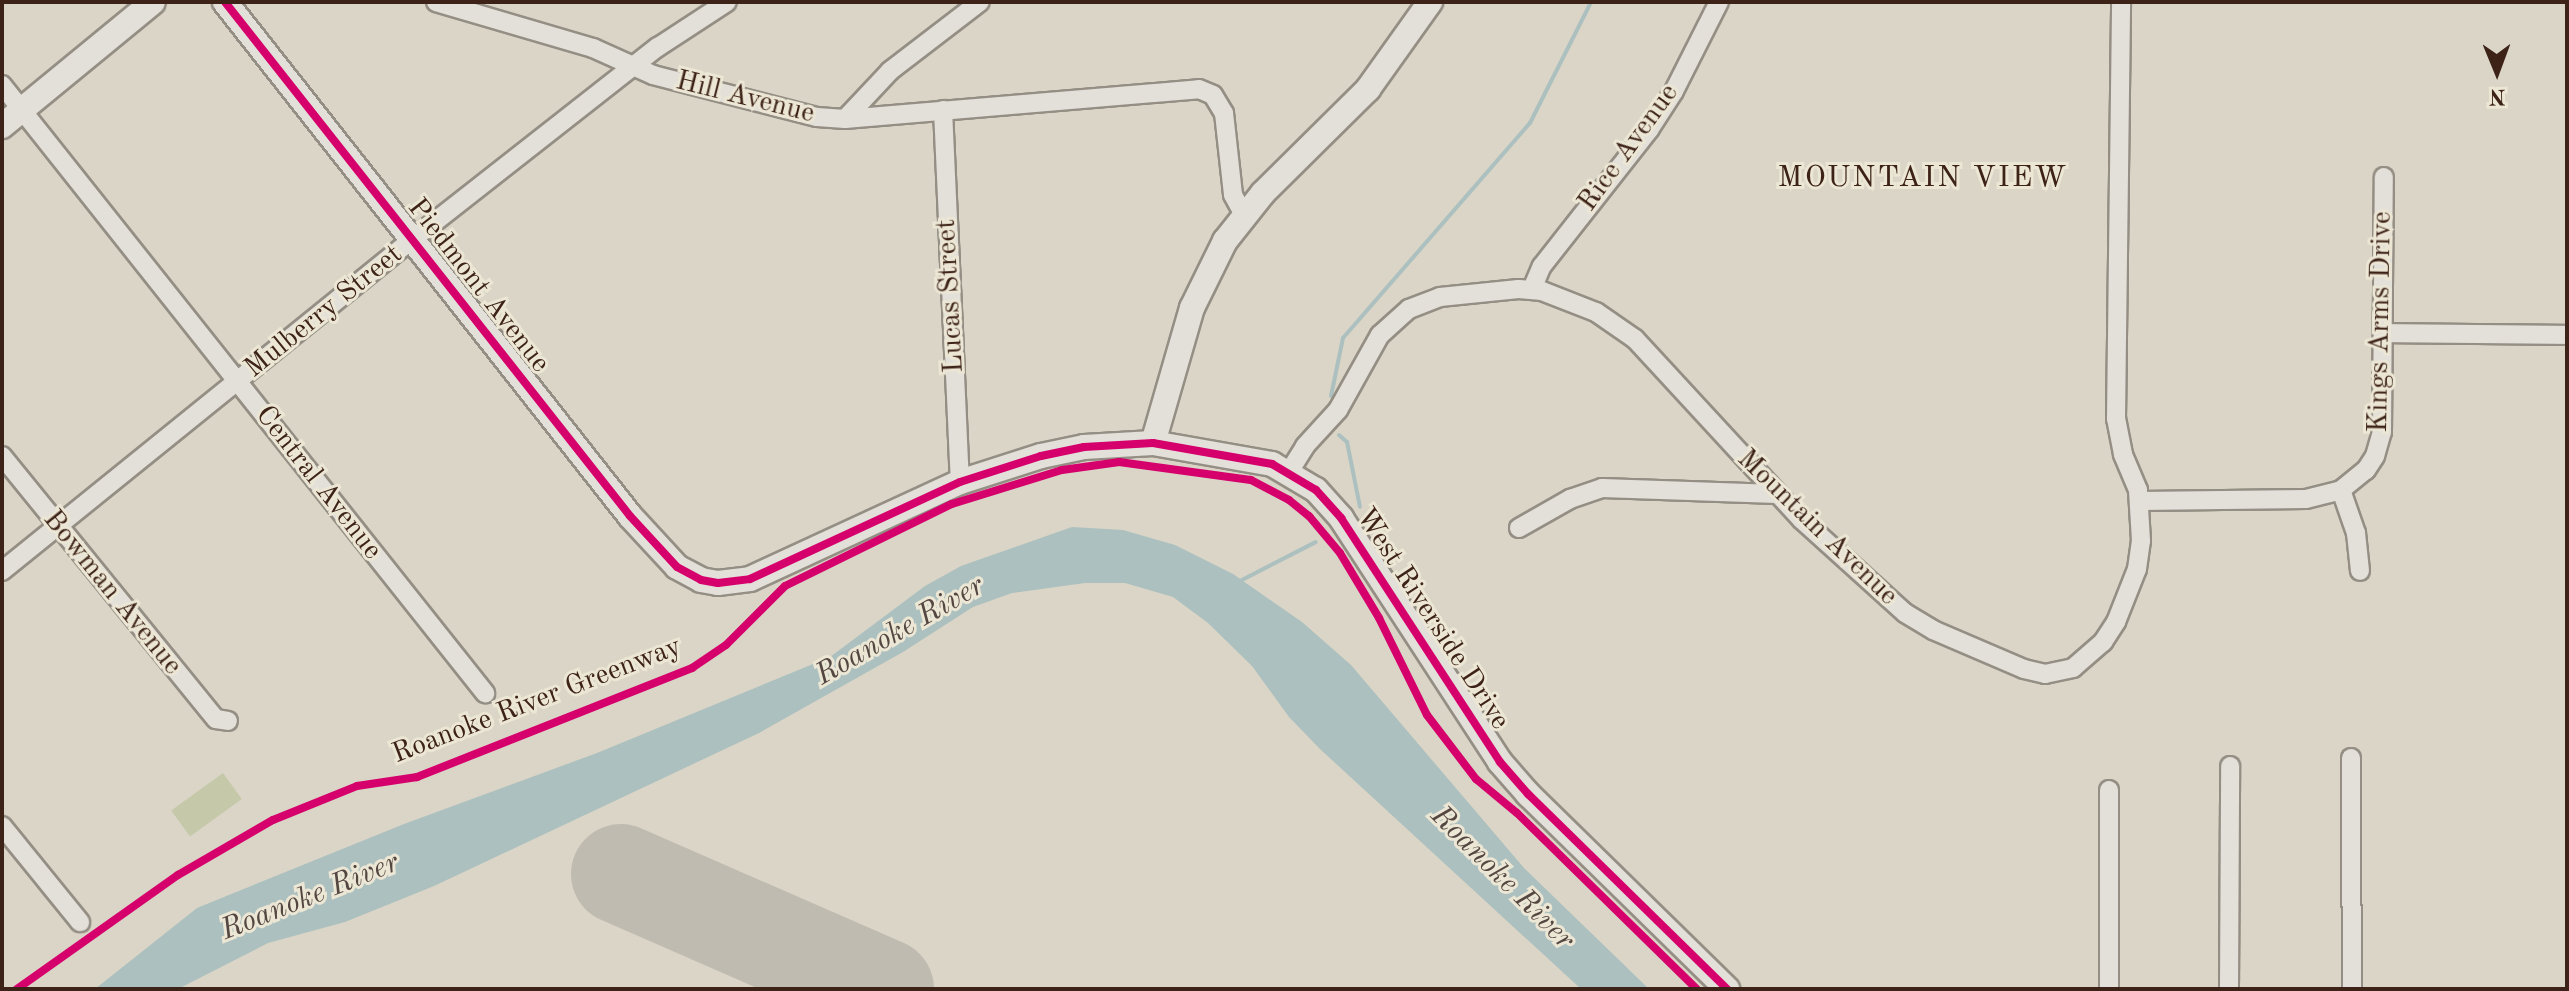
<!DOCTYPE html>
<style>
body{margin:0}
#map{position:relative;width:2569px;height:991px;overflow:hidden;background:#dad5c6;font-family:"Old Standard TT",serif}
div>[style]{position:absolute}
.green>*{inset:0;background:#c5c9a9;transform-origin:0 0}
.water>*{inset:0;background:#acc0bf}
.stream>*{height:4px;margin:-2px;padding:0 2px;transform-origin:2px;border-radius:2px;background:#acc0bf}
.runway>*{height:100px;margin:-50px;padding:0 50px;transform-origin:50px;border-radius:50px;background:#c0bbb0}
.roads{filter:drop-shadow(2px 0 #948e84) drop-shadow(-2px 0 #948e84) drop-shadow(0 2px #948e84) drop-shadow(0 -2px #948e84)}
.street>*{height:18px;margin:-9px;padding:0 9px;transform-origin:9px;border-radius:9px;background:#e3e0d9}
.secondary>*{height:24px;margin:-12px;padding:0 12px;transform-origin:12px;border-radius:12px;background:#e3e0d9}
.cycleway>*{height:8px;margin:-4px;padding:0 4px;transform-origin:4px;border-radius:4px;background:#d6006c}
span{translate:-50% -50%;white-space:nowrap;text-align:center;line-height:1.15;-webkit-text-stroke:6px #ece6d5;paint-order:stroke}
.street-label{font-size:28px;color:#3d2218}
.neighbourhood-label{font-size:30px;color:#3d2218;letter-spacing:2px}
.water-label{font-size:30px;color:#544741;font-style:italic}
.frame{position:absolute;inset:0;border:4px solid #3d2218;pointer-events:none}
.north{position:absolute;left:2457px;top:32px;width:80px;height:80px;-webkit-text-stroke:6px #ece6d5;paint-order:stroke;rotate:179deg;font-size:22px;font-weight:700;line-height:32px;text-align:center;color:#3d2218}
.north::after{content:'';display:block;margin:auto;width:28px;height:36px;background:#3d2218;clip-path:polygon(50% 0,100% 100%,50% 72%,0 100%)}
</style>
<div id="map">
<div class="green">
<i style="left:223px;top:773px;width:32px;height:64px;rotate:54deg"></i>
</div>
<div class="water">
<i style="clip-path:polygon(1072px 527px,1123px 530px,1175px 545px,1233px 574px,1302px 622px,1351px 665px,1524px 868px,1649px 989px,1581px 989px,1320px 749px,1289px 717px,1252px 666px,1208px 623px,1173px 597px,1125px 583px,1085px 583px,1012px 593px,973px 607px,903px 652px,759px 733px,434px 886px,345px 922px,268px 943px,178px 989px,95px 989px,197px 908px,404px 824px,597px 753px,830px 657px,925px 586px,961px 566px)"></i>
</div>
<div class="stream">
<i style="left:1331px;top:396px;width:59px;rotate:-78.3deg"></i>
<i style="left:1343px;top:338px;width:285px;rotate:-49deg"></i>
<i style="left:1530px;top:123px;width:136px;rotate:-63.2deg"></i>
<i style="left:1339px;top:435px;width:11px;rotate:41deg"></i>
<i style="left:1347px;top:442px;width:66px;rotate:78.7deg"></i>
<i style="left:1240px;top:581px;width:85px;rotate:-27.2deg"></i>
</div>
<div class="runway">
<i style="left:621px;top:874px;width:287px;rotate:23.6deg"></i>
</div>
<div class="roads">
<div class="street">
<i style="left:436px;top:2px;width:164px;rotate:16.3deg"></i>
<i style="left:593px;top:48px;width:66px;rotate:24.2deg"></i>
<i style="left:653px;top:75px;width:169px;rotate:14.4deg"></i>
<i style="left:817px;top:117px;width:28px;rotate:4deg"></i>
<i style="left:845px;top:119px;width:355px;rotate:-4.8deg"></i>
<i style="left:1199px;top:89px;width:15px;rotate:23deg"></i>
<i style="left:1213px;top:95px;width:21px;rotate:59deg"></i>
<i style="left:1224px;top:113px;width:82px;rotate:83.7deg"></i>
<i style="left:1233px;top:195px;width:23px;rotate:61deg"></i>
<i style="left:2px;top:85px;width:777px;rotate:51.54deg"></i>
<i style="left:943px;top:110px;width:372px;rotate:87.4deg"></i>
<i style="left:845px;top:119px;width:66px;rotate:-46.8deg"></i>
<i style="left:890px;top:71px;width:113px;rotate:-37.5deg"></i>
<i style="left:1532px;top:289px;width:25px;rotate:-67deg"></i>
<i style="left:1542px;top:266px;width:173px;rotate:-51.8deg"></i>
<i style="left:1649px;top:130px;width:46px;rotate:-57.3deg"></i>
<i style="left:1674px;top:91px;width:100px;rotate:-63.2deg"></i>
<i style="left:2385px;top:333px;width:182px;rotate:0.6deg"></i>
<i style="left:2px;top:456px;width:339px;rotate:50.9deg"></i>
<i style="left:216px;top:719px;width:12px;rotate:9deg"></i>
<i style="left:1289px;top:472px;width:31px;rotate:-58deg"></i>
<i style="left:1305px;top:446px;width:49px;rotate:-47.5deg"></i>
<i style="left:1338px;top:410px;width:86px;rotate:-60.8deg"></i>
<i style="left:1380px;top:335px;width:39px;rotate:-42deg"></i>
<i style="left:1409px;top:309px;width:33px;rotate:-21deg"></i>
<i style="left:1440px;top:297px;width:79px;rotate:-5.8deg"></i>
<i style="left:1519px;top:289px;width:23px;rotate:5deg"></i>
<i style="left:1542px;top:291px;width:58px;rotate:21.3deg"></i>
<i style="left:1596px;top:312px;width:47px;rotate:34.7deg"></i>
<i style="left:1635px;top:339px;width:245px;rotate:47.3deg"></i>
<i style="left:1801px;top:519px;width:140px;rotate:42.1deg"></i>
<i style="left:1905px;top:613px;width:33px;rotate:31deg"></i>
<i style="left:1933px;top:630px;width:99px;rotate:23.2deg"></i>
<i style="left:2024px;top:669px;width:22px;rotate:13deg"></i>
<i style="left:2045px;top:674px;width:29px;rotate:-12deg"></i>
<i style="left:2073px;top:668px;width:40px;rotate:-41deg"></i>
<i style="left:2103px;top:642px;width:24px;rotate:-57deg"></i>
<i style="left:2116px;top:622px;width:57px;rotate:-68.4deg"></i>
<i style="left:2137px;top:569px;width:28px;rotate:-82deg"></i>
<i style="left:2141px;top:541px;width:51px;rotate:-93.4deg"></i>
<i style="left:2138px;top:490px;width:39px;rotate:-113deg"></i>
<i style="left:2123px;top:454px;width:36px;rotate:-101deg"></i>
<i style="left:2116px;top:419px;width:417px;rotate:-89.3deg"></i>
<i style="left:2341px;top:490px;width:46px;rotate:70.8deg"></i>
<i style="left:2356px;top:533px;width:38px;rotate:84deg"></i>
<i style="left:2140px;top:501px;width:166px;rotate:-0.7deg"></i>
<i style="left:2306px;top:499px;width:36px;rotate:-14deg"></i>
<i style="left:2341px;top:490px;width:32px;rotate:-39deg"></i>
<i style="left:2366px;top:470px;width:17px;rotate:-57deg"></i>
<i style="left:2375px;top:456px;width:25px;rotate:-74deg"></i>
<i style="left:2382px;top:432px;width:255px;rotate:-89.6deg"></i>
<i style="left:1519px;top:528px;width:59px;rotate:-29.6deg"></i>
<i style="left:1570px;top:499px;width:34px;rotate:-19deg"></i>
<i style="left:1602px;top:488px;width:175px;rotate:2deg"></i>
<i style="left:2px;top:571px;width:530px;rotate:-38.95deg"></i>
<i style="left:414px;top:238px;width:310px;rotate:-38.1deg"></i>
<i style="left:658px;top:47px;width:82px;rotate:-33.1deg"></i>
<i style="left:2351px;top:758px;width:231px;rotate:89.8deg"></i>
<i style="left:2px;top:826px;width:124px;rotate:50.9deg"></i>
<i style="left:2109px;top:989px;width:199px;rotate:-90deg"></i>
<i style="left:2229px;top:989px;width:223px;rotate:-89.7deg"></i>
</div>
<div class="secondary">
<i style="left:225px;top:2px;width:654px;rotate:51.76deg"></i>
<i style="left:630px;top:516px;width:69px;rotate:47.3deg"></i>
<i style="left:677px;top:567px;width:27px;rotate:28deg"></i>
<i style="left:701px;top:580px;width:17px;rotate:10deg"></i>
<i style="left:718px;top:583px;width:32px;rotate:-7deg"></i>
<i style="left:750px;top:579px;width:231px;rotate:-24.8deg"></i>
<i style="left:960px;top:482px;width:85px;rotate:-17.8deg"></i>
<i style="left:1041px;top:456px;width:44px;rotate:-11.8deg"></i>
<i style="left:1084px;top:447px;width:69px;rotate:-3.3deg"></i>
<i style="left:1153px;top:443px;width:121px;rotate:10deg"></i>
<i style="left:1272px;top:464px;width:51px;rotate:30.6deg"></i>
<i style="left:1316px;top:490px;width:38px;rotate:48deg"></i>
<i style="left:1341px;top:518px;width:291px;rotate:56.9deg"></i>
<i style="left:1500px;top:762px;width:43px;rotate:48.8deg"></i>
<i style="left:1528px;top:794px;width:279px;rotate:44.4deg"></i>
<i style="left:2px;top:126px;width:195px;rotate:-39.4deg"></i>
<i style="left:1153px;top:443px;width:141px;rotate:-73.9deg"></i>
<i style="left:1192px;top:308px;width:75px;rotate:-63.8deg"></i>
<i style="left:1225px;top:241px;width:61px;rotate:-51.6deg"></i>
<i style="left:1263px;top:193px;width:148px;rotate:-44.7deg"></i>
<i style="left:1368px;top:89px;width:107px;rotate:-54.5deg"></i>
</div>
</div>
<div class="cycleway">
<i style="left:225px;top:2px;width:654px;rotate:51.76deg"></i>
<i style="left:630px;top:516px;width:69px;rotate:47.3deg"></i>
<i style="left:677px;top:567px;width:27px;rotate:28deg"></i>
<i style="left:701px;top:580px;width:17px;rotate:10deg"></i>
<i style="left:718px;top:583px;width:32px;rotate:-7deg"></i>
<i style="left:750px;top:579px;width:231px;rotate:-24.8deg"></i>
<i style="left:960px;top:482px;width:85px;rotate:-17.8deg"></i>
<i style="left:1041px;top:456px;width:44px;rotate:-11.8deg"></i>
<i style="left:1084px;top:447px;width:69px;rotate:-3.3deg"></i>
<i style="left:1153px;top:443px;width:121px;rotate:10deg"></i>
<i style="left:1272px;top:464px;width:51px;rotate:30.6deg"></i>
<i style="left:1316px;top:490px;width:38px;rotate:48deg"></i>
<i style="left:1341px;top:518px;width:291px;rotate:56.9deg"></i>
<i style="left:1500px;top:762px;width:43px;rotate:48.8deg"></i>
<i style="left:1528px;top:794px;width:279px;rotate:44.4deg"></i>
<i style="left:17px;top:989px;width:197px;rotate:-35.3deg"></i>
<i style="left:178px;top:875px;width:110px;rotate:-30.1deg"></i>
<i style="left:273px;top:820px;width:91px;rotate:-22deg"></i>
<i style="left:357px;top:786px;width:61px;rotate:-8.5deg"></i>
<i style="left:417px;top:777px;width:296px;rotate:-21.6deg"></i>
<i style="left:692px;top:668px;width:41px;rotate:-34.1deg"></i>
<i style="left:726px;top:645px;width:83px;rotate:-45deg"></i>
<i style="left:785px;top:586px;width:186px;rotate:-26.2deg"></i>
<i style="left:952px;top:504px;width:115px;rotate:-17.2deg"></i>
<i style="left:1062px;top:470px;width:58px;rotate:-8deg"></i>
<i style="left:1119px;top:462px;width:133px;rotate:7.8deg"></i>
<i style="left:1251px;top:480px;width:43px;rotate:27.8deg"></i>
<i style="left:1289px;top:500px;width:26px;rotate:39deg"></i>
<i style="left:1309px;top:516px;width:48px;rotate:50deg"></i>
<i style="left:1340px;top:553px;width:76px;rotate:59deg"></i>
<i style="left:1379px;top:618px;width:108px;rotate:63.7deg"></i>
<i style="left:1427px;top:715px;width:81px;rotate:52.6deg"></i>
<i style="left:1476px;top:779px;width:53px;rotate:39.7deg"></i>
<i style="left:1517px;top:813px;width:252px;rotate:44.4deg"></i>
</div>
<div class="street-label">
<span style="left:745px;top:98px;rotate:14deg">Hill Avenue</span>
<span style="left:1629px;top:148px;rotate:-54deg">Rice Avenue</span>
<span style="left:478px;top:286px;rotate:52deg">Piedmont Avenue</span>
<span style="left:951px;top:296px;rotate:-93deg">Lucas Street</span>
<span style="left:324px;top:312px;rotate:-39deg">Mulberry Street</span>
<span style="left:2381px;top:322px;rotate:-89deg">Kings Arms Drive</span>
<span style="left:318px;top:483px;rotate:52deg">Central Avenue</span>
<span style="left:1817px;top:528px;rotate:44deg">Mountain Avenue</span>
<span style="left:112px;top:593px;rotate:51deg">Bowman Avenue</span>
<span style="left:1432px;top:619px;rotate:57deg">West Riverside Drive</span>
<span style="left:537px;top:701px;rotate:-21deg">Roanoke River Greenway</span>
</div>
<div class="neighbourhood-label">
<span style="left:1923px;top:178px">MOUNTAIN VIEW</span>
</div>
<div class="water-label">
<span style="left:900px;top:631px;rotate:-30deg">Roanoke River</span>
<span style="left:1502px;top:878px;rotate:45deg">Roanoke River</span>
<span style="left:310px;top:897px;rotate:-22deg">Roanoke River</span>
</div>
<div class="frame"></div>
<div class="north">N</div>
</div>
